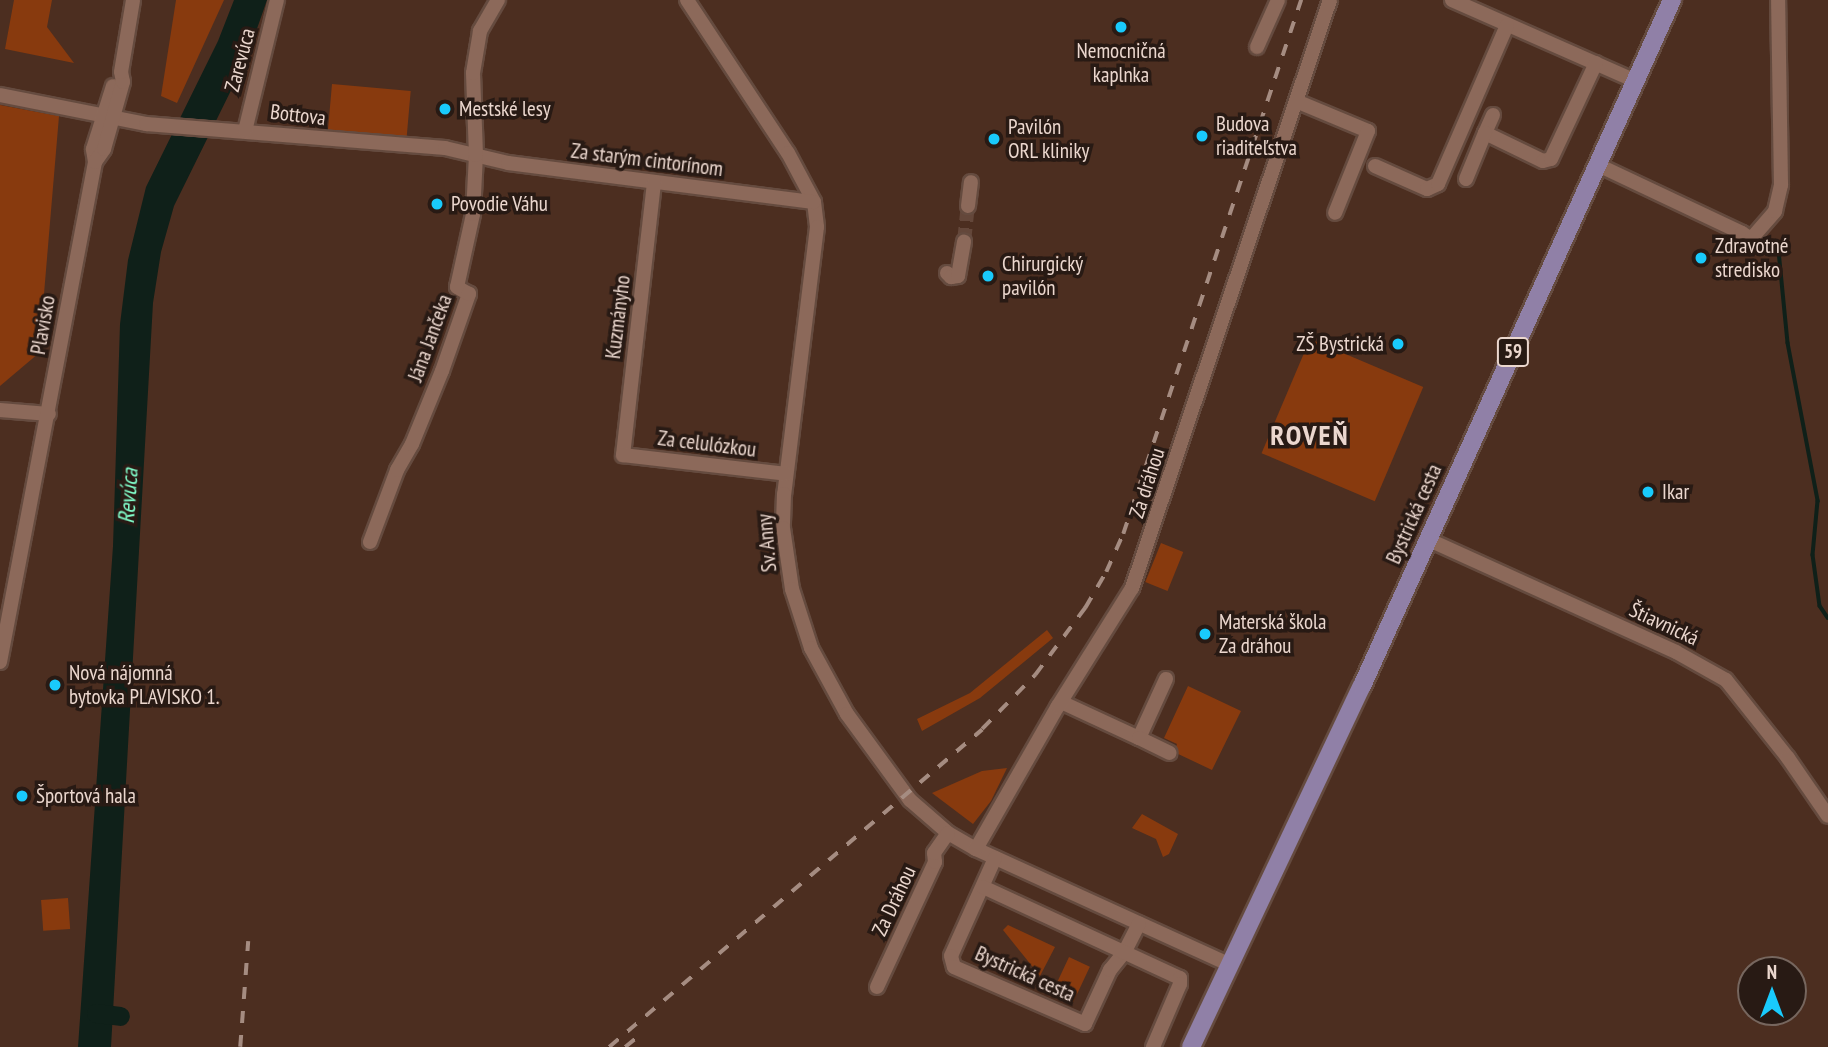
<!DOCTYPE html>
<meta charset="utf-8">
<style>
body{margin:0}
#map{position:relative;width:1828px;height:1047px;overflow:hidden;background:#4c2e20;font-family:"PT Sans Narrow",sans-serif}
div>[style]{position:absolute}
.green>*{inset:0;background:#883a0e;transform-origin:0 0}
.water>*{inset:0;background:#0f2019}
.stream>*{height:3.5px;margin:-1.75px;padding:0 1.75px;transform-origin:1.75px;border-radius:1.75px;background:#0f2019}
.river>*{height:19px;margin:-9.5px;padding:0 9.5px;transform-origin:9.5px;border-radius:9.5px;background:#0f2019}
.minor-tunnel>*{height:14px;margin-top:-7px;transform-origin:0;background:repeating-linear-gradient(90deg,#64473a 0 14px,transparent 0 21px)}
.roads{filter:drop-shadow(2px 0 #654b3f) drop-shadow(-2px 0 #654b3f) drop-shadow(0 2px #654b3f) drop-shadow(0 -2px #654b3f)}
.minor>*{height:14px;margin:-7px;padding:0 7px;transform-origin:7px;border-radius:7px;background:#8c695a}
.major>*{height:18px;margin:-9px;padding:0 9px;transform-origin:9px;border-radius:9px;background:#9080a7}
.rail>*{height:3.5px;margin-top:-1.75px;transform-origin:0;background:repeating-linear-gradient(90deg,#a58c81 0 12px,transparent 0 24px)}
.dots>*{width:19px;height:19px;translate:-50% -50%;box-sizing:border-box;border:4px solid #281a14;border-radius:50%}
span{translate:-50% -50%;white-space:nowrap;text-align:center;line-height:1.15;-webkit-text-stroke:7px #281a14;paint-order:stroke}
.shield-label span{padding:2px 5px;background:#281a14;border:2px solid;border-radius:5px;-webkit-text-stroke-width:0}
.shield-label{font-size:19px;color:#ebd7ce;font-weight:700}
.poi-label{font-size:21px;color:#ebd7ce}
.left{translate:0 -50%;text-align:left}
.right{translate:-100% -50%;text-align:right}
.street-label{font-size:21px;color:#ebd7ce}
.water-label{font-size:23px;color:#82fecb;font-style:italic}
.district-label{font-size:28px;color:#ebd7ce;font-weight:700;letter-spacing:2px}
.north{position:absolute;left:1737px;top:956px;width:70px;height:70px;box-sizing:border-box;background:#281a14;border:2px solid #76665e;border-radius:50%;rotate:0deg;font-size:19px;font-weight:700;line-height:28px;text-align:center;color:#ebd7ce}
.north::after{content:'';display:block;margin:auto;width:24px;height:32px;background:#19cafc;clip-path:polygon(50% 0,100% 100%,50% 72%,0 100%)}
</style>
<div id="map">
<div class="green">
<i style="clip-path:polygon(14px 0,52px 0,47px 27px,74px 63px,5px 49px)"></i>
<i style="clip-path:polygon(176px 0,224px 0,177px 103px,161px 96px)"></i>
<i style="left:332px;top:84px;width:79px;height:47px;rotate:5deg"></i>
<i style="clip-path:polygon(0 105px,59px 116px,39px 353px,0 386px)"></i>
<i style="left:1310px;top:339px;width:123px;height:124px;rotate:23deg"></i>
<i style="left:1161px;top:543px;width:24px;height:42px;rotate:22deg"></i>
<i style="clip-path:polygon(1047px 630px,1053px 638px,1030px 657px,980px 698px,922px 731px,917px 719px,970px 693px)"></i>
<i style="clip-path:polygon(1188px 686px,1241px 711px,1212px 770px,1174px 752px,1177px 744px,1164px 738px)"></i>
<i style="clip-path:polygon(1007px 768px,991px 801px,973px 824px,932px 793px,982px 771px)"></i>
<i style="clip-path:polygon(1142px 814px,1178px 834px,1169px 854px,1163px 857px,1156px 839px,1132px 828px)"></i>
<i style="left:68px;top:898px;width:31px;height:27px;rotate:86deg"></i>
<i style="clip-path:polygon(1008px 925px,1055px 947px,1040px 976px,1003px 930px)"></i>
<i style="left:1069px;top:957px;width:23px;height:39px;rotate:25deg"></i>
</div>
<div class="water">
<i style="clip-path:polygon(234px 0,267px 0,246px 60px,174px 206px,161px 252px,153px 303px,111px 1047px,78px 1047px,113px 546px,120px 324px,128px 260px,146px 187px,218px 41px)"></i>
</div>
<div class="stream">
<i style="left:1779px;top:251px;width:92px;rotate:84.4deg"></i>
<i style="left:1788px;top:343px;width:161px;rotate:79.2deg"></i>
<i style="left:1818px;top:501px;width:54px;rotate:95.3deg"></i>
<i style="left:1813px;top:555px;width:51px;rotate:82.2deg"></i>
<i style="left:1820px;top:606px;width:14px;rotate:56deg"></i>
</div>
<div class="river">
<i style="left:96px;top:1013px;width:24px;rotate:7deg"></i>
</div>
<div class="minor-tunnel">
<i style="left:964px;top:242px;width:36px;rotate:-84deg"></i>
</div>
<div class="roads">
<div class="minor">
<i style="left:687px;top:0;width:183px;rotate:56.6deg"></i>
<i style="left:788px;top:153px;width:55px;rotate:62deg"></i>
<i style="left:814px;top:202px;width:25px;rotate:83deg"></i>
<i style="left:817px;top:227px;width:269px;rotate:97deg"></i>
<i style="left:784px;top:494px;width:34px;rotate:92deg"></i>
<i style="left:783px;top:528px;width:62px;rotate:81.6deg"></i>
<i style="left:792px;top:589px;width:62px;rotate:72.1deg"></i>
<i style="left:811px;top:648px;width:75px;rotate:61.4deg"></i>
<i style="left:847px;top:714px;width:107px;rotate:53.8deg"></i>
<i style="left:910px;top:800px;width:50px;rotate:41deg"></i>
<i style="left:948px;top:833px;width:32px;rotate:30deg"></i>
<i style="left:976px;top:849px;width:279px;rotate:24.5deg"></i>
<i style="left:1452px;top:0;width:201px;rotate:23.8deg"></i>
<i style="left:1257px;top:47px;width:51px;rotate:-65.9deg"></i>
<i style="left:0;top:95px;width:149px;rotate:11.2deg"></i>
<i style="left:146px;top:124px;width:300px;rotate:4.6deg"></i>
<i style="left:445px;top:148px;width:65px;rotate:13.4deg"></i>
<i style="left:508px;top:163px;width:308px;rotate:7.3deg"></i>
<i style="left:1296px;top:101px;width:78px;rotate:22.6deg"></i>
<i style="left:1368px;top:131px;width:88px;rotate:111.9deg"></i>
<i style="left:1493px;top:115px;width:20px;rotate:114deg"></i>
<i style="left:1485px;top:133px;width:64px;rotate:25.8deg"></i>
<i style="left:1543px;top:161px;width:8px;rotate:-14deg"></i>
<i style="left:1551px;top:159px;width:106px;rotate:-64.9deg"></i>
<i style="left:245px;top:131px;width:135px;rotate:-76.3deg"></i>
<i style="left:95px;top:162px;width:13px;rotate:-99deg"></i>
<i style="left:93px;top:149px;width:66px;rotate:-72.4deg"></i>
<i style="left:1598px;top:165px;width:159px;rotate:25.3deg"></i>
<i style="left:1742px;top:233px;width:11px;rotate:34deg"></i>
<i style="left:1751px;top:239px;width:37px;rotate:-49deg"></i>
<i style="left:1775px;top:211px;width:27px;rotate:-77deg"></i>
<i style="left:1781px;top:185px;width:185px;rotate:-90.9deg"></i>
<i style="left:1375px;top:166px;width:57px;rotate:23.9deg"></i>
<i style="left:1427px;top:189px;width:12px;rotate:-24deg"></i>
<i style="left:1438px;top:184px;width:173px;rotate:-66.5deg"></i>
<i style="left:1466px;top:179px;width:50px;rotate:-67.6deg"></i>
<i style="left:654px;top:183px;width:274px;rotate:96.5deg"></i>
<i style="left:623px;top:455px;width:164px;rotate:6.6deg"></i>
<i style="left:968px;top:206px;width:24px;rotate:-83deg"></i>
<i style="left:947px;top:273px;width:6px;rotate:45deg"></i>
<i style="left:951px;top:277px;width:7px;rotate:-8deg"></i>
<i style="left:958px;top:276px;width:35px;rotate:-80deg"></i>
<i style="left:0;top:410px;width:49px;rotate:4.7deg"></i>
<i style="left:1427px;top:539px;width:273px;rotate:24.4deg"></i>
<i style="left:1676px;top:652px;width:57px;rotate:29.2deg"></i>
<i style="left:1726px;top:680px;width:100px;rotate:51.5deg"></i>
<i style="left:1788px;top:758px;width:70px;rotate:55.4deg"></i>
<i style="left:370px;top:542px;width:77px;rotate:-69.4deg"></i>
<i style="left:397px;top:470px;width:30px;rotate:-60deg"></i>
<i style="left:412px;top:444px;width:79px;rotate:-67.7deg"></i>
<i style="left:442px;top:371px;width:82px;rotate:-70.7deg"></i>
<i style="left:469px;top:294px;width:14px;rotate:-150deg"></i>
<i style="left:457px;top:287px;width:75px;rotate:-77.6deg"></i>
<i style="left:473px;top:214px;width:59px;rotate:-87.1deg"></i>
<i style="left:476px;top:155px;width:82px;rotate:-92.1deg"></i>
<i style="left:473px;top:73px;width:43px;rotate:-80.5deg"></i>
<i style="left:480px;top:31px;width:36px;rotate:-60deg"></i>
<i style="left:0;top:662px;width:509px;rotate:-79.24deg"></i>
<i style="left:95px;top:162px;width:16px;rotate:-55deg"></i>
<i style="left:104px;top:149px;width:70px;rotate:-74.2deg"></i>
<i style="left:123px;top:82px;width:10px;rotate:-101deg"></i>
<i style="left:121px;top:72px;width:73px;rotate:-80.5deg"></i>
<i style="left:1061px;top:702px;width:86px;rotate:24.8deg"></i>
<i style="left:1139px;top:738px;width:65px;rotate:-65.4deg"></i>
<i style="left:1139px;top:738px;width:34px;rotate:26deg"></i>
<i style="left:976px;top:849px;width:165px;rotate:-60.2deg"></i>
<i style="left:1058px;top:706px;width:139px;rotate:-57.9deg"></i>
<i style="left:1132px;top:588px;width:620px;rotate:-71.39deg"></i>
<i style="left:995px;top:858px;width:107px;rotate:114.2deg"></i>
<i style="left:951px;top:956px;width:11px;rotate:75deg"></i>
<i style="left:954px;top:967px;width:143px;rotate:23.5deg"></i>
<i style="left:1085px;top:1024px;width:60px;rotate:-65.2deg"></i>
<i style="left:1110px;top:970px;width:22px;rotate:-51deg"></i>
<i style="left:1124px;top:953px;width:33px;rotate:-63deg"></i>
<i style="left:983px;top:887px;width:217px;rotate:24.8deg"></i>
<i style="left:1180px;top:978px;width:6px;rotate:90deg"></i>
<i style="left:1180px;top:984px;width:69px;rotate:113.2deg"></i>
<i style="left:877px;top:987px;width:138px;rotate:-65.1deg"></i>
<i style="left:935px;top:862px;width:9px;rotate:-96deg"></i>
<i style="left:934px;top:853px;width:24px;rotate:-55deg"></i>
</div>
<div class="major">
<i style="left:1191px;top:1047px;width:399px;rotate:-64.7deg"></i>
<i style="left:1362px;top:686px;width:753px;rotate:-65.68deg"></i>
</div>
</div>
<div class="rail">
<i style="left:240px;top:1047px;width:106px;rotate:-85.7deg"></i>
<i style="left:609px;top:1047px;width:490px;rotate:-40.4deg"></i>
<i style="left:982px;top:729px;width:76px;rotate:-45.5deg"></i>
<i style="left:1035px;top:675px;width:84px;rotate:-53.3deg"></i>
<i style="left:1085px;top:608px;width:42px;rotate:-59.7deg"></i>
<i style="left:1106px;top:572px;width:42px;rotate:-65.9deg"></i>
<i style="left:1123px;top:534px;width:563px;rotate:-71.57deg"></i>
<i style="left:625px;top:1047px;width:22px;rotate:-39deg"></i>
</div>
<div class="dots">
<i style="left:1121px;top:27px;background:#19cafc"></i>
<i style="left:445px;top:109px;background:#19cafc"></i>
<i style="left:1202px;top:136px;background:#19cafc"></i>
<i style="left:994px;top:139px;background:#19cafc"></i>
<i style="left:437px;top:204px;background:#19cafc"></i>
<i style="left:1701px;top:258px;background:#19cafc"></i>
<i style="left:988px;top:276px;background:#19cafc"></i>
<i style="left:1398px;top:344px;background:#19cafc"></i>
<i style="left:1648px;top:492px;background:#19cafc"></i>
<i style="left:1205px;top:634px;background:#19cafc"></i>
<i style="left:55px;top:685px;background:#19cafc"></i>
<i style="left:22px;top:796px;background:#19cafc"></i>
</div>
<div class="shield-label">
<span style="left:1513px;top:352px">59</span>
</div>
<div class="poi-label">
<span style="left:1121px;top:63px">Nemocničná<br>kaplnka</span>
<span class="left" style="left:459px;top:109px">Mestské lesy</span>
<span class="left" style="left:1216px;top:136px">Budova<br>riaditeľstva</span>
<span class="left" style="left:1008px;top:139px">Pavilón<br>ORL kliniky</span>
<span class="left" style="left:451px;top:204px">Povodie Váhu</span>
<span class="left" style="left:1715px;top:258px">Zdravotné<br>stredisko</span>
<span class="left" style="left:1002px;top:276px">Chirurgický<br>pavilón</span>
<span class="right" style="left:1384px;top:344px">ZŠ Bystrická</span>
<span class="left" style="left:1662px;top:492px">Ikar</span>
<span class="left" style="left:1219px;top:634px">Materská škola<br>Za dráhou</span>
<span class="left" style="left:69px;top:685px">Nová nájomná<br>bytovka PLAVISKO 1.</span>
<span class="left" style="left:36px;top:796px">Športová hala</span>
</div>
<div class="street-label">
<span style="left:240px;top:60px;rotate:-75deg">Zarevúca</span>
<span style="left:298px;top:115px;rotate:7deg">Bottova</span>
<span style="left:647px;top:160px;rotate:7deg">Za starým cintorínom</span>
<span style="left:618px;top:317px;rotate:-83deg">Kuzmányho</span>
<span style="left:43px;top:325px;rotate:-80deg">Plavisko</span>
<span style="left:430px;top:338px;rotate:-70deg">Jána Jančeka</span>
<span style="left:707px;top:444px;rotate:7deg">Za celulózkou</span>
<span style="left:1147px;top:483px;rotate:-72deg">Za dráhou</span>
<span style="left:1414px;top:514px;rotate:-66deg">Bystrická cesta</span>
<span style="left:767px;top:543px;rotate:-95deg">Sv. Anny</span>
<span style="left:1664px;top:624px;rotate:25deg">Štiavnická</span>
<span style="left:894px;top:901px;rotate:-65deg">Za Dráhou</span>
<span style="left:1025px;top:974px;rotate:24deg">Bystrická cesta</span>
</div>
<div class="water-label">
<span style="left:128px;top:496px;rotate:-86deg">Revúca</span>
</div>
<div class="district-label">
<span style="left:1310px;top:435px">ROVEŇ</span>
</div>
<div class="north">N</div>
</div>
